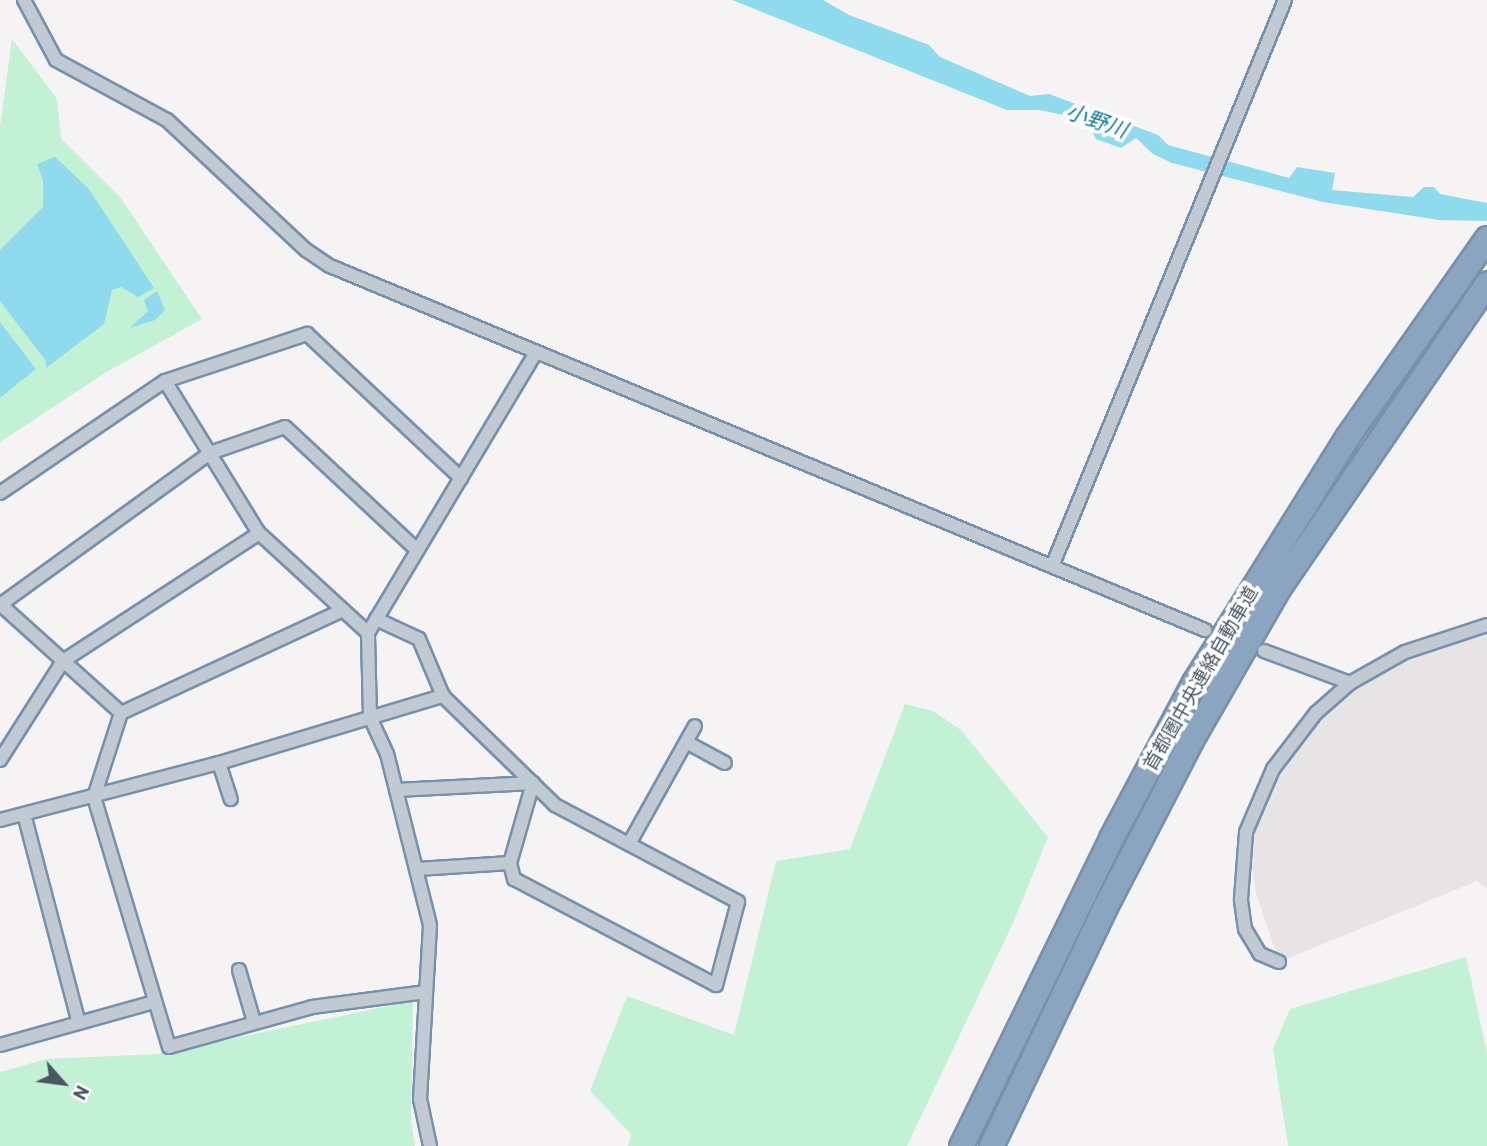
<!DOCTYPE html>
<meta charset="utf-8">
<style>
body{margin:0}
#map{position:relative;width:1487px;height:1146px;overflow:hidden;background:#f5f3f3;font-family:Barlow,"Noto Sans JP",sans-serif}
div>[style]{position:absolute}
.education>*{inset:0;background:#e6e4e5}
.green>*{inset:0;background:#c3f1d5}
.water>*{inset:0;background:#90daee}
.street-tunnel>*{height:12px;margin-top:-6px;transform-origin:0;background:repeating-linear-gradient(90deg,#caccce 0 12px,transparent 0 18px)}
.roads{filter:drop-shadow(2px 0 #7690ad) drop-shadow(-2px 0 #7690ad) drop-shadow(0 2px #7690ad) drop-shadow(0 -2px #7690ad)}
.street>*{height:12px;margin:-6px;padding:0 6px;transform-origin:6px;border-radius:6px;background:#c1cad2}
.highway>*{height:23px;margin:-11.5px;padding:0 11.5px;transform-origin:11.5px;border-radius:11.5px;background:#8ba5c1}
span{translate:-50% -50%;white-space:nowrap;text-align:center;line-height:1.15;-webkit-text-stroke:7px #fff;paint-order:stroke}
.street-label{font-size:19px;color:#4a5661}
.water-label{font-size:21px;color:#0c7c9b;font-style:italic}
.north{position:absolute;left:28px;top:1048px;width:70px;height:70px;-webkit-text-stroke:5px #fff;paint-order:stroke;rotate:118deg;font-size:19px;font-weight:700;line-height:28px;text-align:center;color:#4a5661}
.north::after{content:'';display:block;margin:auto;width:24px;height:32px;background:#4a5661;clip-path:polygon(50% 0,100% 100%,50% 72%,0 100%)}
</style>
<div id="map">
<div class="education">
<i style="clip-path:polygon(1487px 626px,1487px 889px,1477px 881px,1279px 962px,1256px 893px,1246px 832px,1316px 713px,1381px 667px)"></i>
</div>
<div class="green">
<i style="clip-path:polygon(12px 39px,57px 99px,61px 139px,120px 197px,202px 319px,105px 373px,0 442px,0 127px)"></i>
<i style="clip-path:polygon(905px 704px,933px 711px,961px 730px,1048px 837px,1013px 923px,907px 1146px,628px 1146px,631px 1134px,590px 1091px,627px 996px,734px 1035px,776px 861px,850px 849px)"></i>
<i style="clip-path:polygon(1466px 957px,1487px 1053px,1487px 1146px,1288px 1146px,1273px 1049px,1290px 1009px)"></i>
<i style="clip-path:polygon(413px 1001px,411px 1121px,415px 1146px,0 1146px,0 1072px,46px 1059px,158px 1054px)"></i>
</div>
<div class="water">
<i style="clip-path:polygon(732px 0,823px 0,849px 15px,929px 45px,940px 57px,1030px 96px,1049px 94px,1158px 135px,1168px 145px,1289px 178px,1297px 167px,1335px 173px,1332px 190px,1413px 197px,1424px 187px,1434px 187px,1440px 194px,1487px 203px,1487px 221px,1439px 220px,1323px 202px,1172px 163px,1153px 154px,1136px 138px,1121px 148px,1096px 139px,1086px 120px,1040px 110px,1007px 110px)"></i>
<i style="clip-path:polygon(55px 157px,89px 189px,154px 288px,138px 297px,121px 287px,112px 290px,104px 324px,46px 368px,46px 361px,0 301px,0 250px,43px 207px,43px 181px,37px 164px)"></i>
<i style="clip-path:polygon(157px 291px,165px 310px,155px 320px,130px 328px,148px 311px,144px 300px)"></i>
<i style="clip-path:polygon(0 322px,36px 369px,0 398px)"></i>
</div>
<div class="street-tunnel">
<i style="left:1205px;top:630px;width:63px;rotate:19.6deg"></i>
</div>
<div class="roads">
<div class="street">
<i style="left:24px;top:0;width:68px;rotate:61.9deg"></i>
<i style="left:56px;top:60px;width:126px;rotate:28.4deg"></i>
<i style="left:167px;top:120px;width:190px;rotate:43.1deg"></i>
<i style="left:306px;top:250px;width:29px;rotate:34deg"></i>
<i style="left:330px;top:266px;width:948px;rotate:22.59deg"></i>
<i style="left:165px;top:381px;width:150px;rotate:-18.3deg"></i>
<i style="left:307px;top:334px;width:211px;rotate:43.1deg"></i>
<i style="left:0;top:493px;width:199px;rotate:-34.2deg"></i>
<i style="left:165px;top:381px;width:179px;rotate:58.3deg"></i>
<i style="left:259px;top:533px;width:148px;rotate:42.5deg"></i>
<i style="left:1053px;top:564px;width:610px;rotate:-67.64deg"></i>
<i style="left:0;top:604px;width:163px;rotate:42deg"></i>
<i style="left:0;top:605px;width:259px;rotate:-35.9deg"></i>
<i style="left:210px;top:453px;width:79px;rotate:-19.1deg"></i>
<i style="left:285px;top:427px;width:180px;rotate:43deg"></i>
<i style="left:343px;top:610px;width:245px;rotate:155.1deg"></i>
<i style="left:121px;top:713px;width:88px;rotate:107.8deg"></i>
<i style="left:94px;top:797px;width:261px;rotate:73.3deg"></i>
<i style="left:169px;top:1047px;width:148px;rotate:-15.6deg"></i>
<i style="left:312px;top:1007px;width:115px;rotate:-7.5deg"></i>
<i style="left:376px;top:619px;width:47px;rotate:24.9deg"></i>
<i style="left:419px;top:639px;width:62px;rotate:67.2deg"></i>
<i style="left:443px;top:696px;width:156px;rotate:44.2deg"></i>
<i style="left:555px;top:805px;width:207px;rotate:27.9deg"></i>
<i style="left:738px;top:902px;width:86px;rotate:104.8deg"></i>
<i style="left:716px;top:985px;width:228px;rotate:-152.3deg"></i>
<i style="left:514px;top:879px;width:16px;rotate:-104deg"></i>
<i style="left:510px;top:863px;width:93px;rotate:176.3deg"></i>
<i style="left:1264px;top:651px;width:92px;rotate:20.4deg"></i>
<i style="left:686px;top:742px;width:44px;rotate:28.3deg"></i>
<i style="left:0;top:760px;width:117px;rotate:-57.5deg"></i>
<i style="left:63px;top:661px;width:234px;rotate:-33.1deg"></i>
<i style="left:219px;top:763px;width:38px;rotate:72deg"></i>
<i style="left:396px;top:790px;width:137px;rotate:-2.9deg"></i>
<i style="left:533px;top:783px;width:83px;rotate:106deg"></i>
<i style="left:24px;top:814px;width:216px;rotate:75.3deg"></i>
<i style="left:0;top:820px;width:226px;rotate:-14.6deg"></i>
<i style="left:219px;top:763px;width:234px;rotate:-16.7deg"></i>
<i style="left:629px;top:844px;width:135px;rotate:-60.8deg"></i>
<i style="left:1279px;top:962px;width:21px;rotate:-157deg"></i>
<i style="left:1260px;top:954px;width:29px;rotate:-121deg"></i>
<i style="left:1245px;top:929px;width:30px;rotate:-98deg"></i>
<i style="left:1241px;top:899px;width:67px;rotate:-85.7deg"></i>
<i style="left:1246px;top:832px;width:69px;rotate:-66.8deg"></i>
<i style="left:1273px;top:769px;width:71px;rotate:-52.5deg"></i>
<i style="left:1316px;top:713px;width:45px;rotate:-41.4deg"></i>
<i style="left:1350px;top:683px;width:63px;rotate:-29.4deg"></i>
<i style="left:1405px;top:652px;width:86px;rotate:-18.2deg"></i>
<i style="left:239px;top:970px;width:54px;rotate:73.9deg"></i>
<i style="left:0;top:1045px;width:160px;rotate:-15.6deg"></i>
<i style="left:430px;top:1146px;width:48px;rotate:-102deg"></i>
<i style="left:420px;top:1099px;width:174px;rotate:-86.7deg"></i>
<i style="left:430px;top:925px;width:176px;rotate:-104.1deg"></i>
<i style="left:387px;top:754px;width:41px;rotate:-114.7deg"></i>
<i style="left:370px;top:717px;width:84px;rotate:-91.4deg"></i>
<i style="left:368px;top:633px;width:327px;rotate:-59.1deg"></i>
</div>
<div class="highway">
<i style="left:961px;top:1146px;width:343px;rotate:-64deg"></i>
<i style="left:1111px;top:838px;width:177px;rotate:-62deg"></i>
<i style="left:1194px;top:682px;width:289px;rotate:-58deg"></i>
<i style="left:1347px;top:437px;width:243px;rotate:-54.9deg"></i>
<i style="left:991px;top:1146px;width:267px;rotate:-64.5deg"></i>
<i style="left:1106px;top:905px;width:186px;rotate:-62.7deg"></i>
<i style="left:1191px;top:740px;width:177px;rotate:-60.1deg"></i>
<i style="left:1279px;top:587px;width:368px;rotate:-55.6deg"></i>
</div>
</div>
<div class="street-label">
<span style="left:1200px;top:678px;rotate:-60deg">首都圏中央連絡自動車道</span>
</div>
<div class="water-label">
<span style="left:1097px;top:120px;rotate:19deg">小野川</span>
</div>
<div class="north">N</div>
</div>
